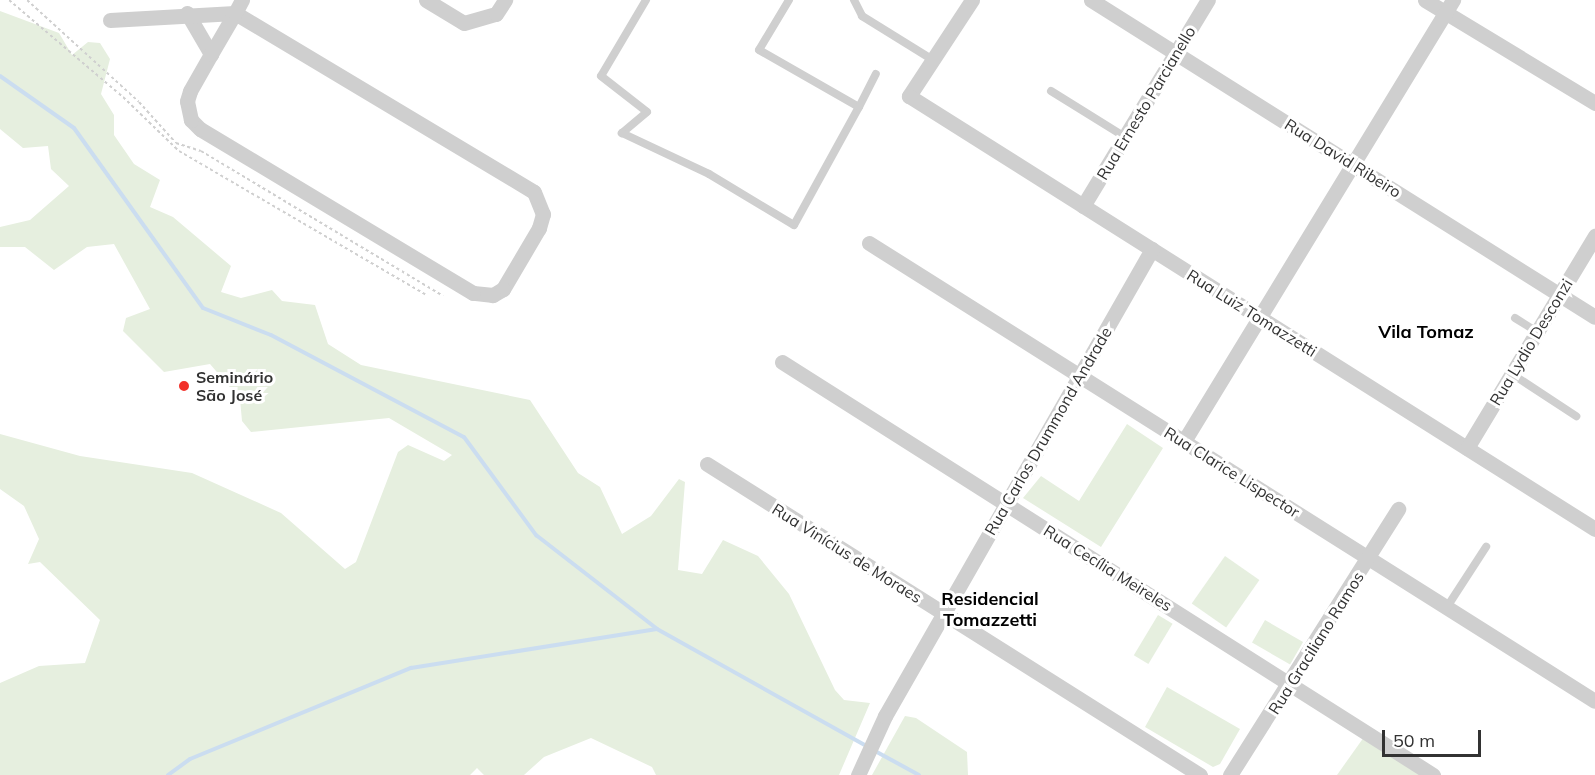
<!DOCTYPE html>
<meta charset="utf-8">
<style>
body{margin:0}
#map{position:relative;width:1595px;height:775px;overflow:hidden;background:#fff;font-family:Mulish,sans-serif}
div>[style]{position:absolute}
.green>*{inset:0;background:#e6efdf;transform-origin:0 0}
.stream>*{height:4px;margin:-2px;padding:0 2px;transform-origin:2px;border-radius:2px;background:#cbddf0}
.path>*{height:2px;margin-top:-1px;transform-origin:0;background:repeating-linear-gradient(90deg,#cfcfcf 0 3px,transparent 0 6px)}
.lane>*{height:8px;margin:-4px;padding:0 4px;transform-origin:4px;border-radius:4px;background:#cfcfcf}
.street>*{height:15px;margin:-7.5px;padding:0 7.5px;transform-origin:7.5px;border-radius:7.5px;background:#cfcfcf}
.dots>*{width:16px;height:16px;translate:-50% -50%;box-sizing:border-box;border:3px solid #fff;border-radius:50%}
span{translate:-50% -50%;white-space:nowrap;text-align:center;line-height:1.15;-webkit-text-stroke:6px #fff;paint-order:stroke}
.street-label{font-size:16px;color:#323232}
.poi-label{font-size:16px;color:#323232;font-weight:700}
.left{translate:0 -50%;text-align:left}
.neighbourhood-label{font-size:18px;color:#000;font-weight:700}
.scale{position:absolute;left:1382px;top:730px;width:99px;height:27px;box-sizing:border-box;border:3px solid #323232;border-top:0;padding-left:8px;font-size:18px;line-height:21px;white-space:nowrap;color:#323232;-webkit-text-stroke:4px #fff;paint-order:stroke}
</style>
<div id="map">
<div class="green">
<i style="clip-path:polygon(0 11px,59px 33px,72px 55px,88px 42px,100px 43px,110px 59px,101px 94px,114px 115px,114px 135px,134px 164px,160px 180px,150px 207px,173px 217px,231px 266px,221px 292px,241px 298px,272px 290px,282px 301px,315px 305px,328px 344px,361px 365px,530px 400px,578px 473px,600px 487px,622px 534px,651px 516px,679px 479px,685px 482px,678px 570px,702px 574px,723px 540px,758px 556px,789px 594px,835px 690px,844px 700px,870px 703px,839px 775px,656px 775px,652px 767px,591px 738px,544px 757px,524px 775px,484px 775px,477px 768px,470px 775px,0 775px,0 683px,39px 666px,85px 663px,100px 620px,40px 562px,28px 564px,39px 539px,24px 506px,0 489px,0 434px,80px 456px,192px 473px,281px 513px,345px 569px,356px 562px,398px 452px,408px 445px,444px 461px,452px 455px,389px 418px,251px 432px,242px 421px,240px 399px,210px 364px,164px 372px,123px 331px,126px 318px,150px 309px,114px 244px,87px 247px,54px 270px,25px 247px,0 247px,0 227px,30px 220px,69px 186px,51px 169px,48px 146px,23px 148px,0 129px)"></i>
<i style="clip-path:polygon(1127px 424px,1163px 448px,1101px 547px,1023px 498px,1041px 476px,1079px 501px)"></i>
<i style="left:1225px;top:556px;width:42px;height:58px;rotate:35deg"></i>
<i style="left:1158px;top:615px;width:17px;height:47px;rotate:31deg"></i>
<i style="left:1265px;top:620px;width:44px;height:26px;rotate:30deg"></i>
<i style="clip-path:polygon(1167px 687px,1240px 729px,1220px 764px,1213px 767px,1145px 727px)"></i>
<i style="clip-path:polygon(905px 716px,916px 718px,967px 752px,968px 775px,872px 775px)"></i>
<i style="clip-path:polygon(1364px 737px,1421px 775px,1337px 775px)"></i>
</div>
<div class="stream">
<i style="left:0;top:76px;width:90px;rotate:35.1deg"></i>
<i style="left:74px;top:128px;width:221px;rotate:54.4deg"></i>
<i style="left:203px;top:308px;width:73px;rotate:21.7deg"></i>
<i style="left:271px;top:335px;width:218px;rotate:27.9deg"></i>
<i style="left:464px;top:437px;width:122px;rotate:53.7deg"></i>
<i style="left:536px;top:535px;width:153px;rotate:37.8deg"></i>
<i style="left:657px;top:629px;width:242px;rotate:29.2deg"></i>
<i style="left:875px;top:751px;width:50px;rotate:28.6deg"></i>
<i style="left:168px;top:775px;width:27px;rotate:-36deg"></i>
<i style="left:190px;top:759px;width:239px;rotate:-22.4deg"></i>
<i style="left:411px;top:668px;width:249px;rotate:-9deg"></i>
</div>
<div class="path">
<i style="left:9px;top:0;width:150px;rotate:40.4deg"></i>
<i style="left:123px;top:97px;width:78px;rotate:44deg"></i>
<i style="left:179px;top:151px;width:285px;rotate:30.2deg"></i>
<i style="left:27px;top:0;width:151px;rotate:42.3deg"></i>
<i style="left:139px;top:102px;width:55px;rotate:47.9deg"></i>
<i style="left:176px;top:143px;width:26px;rotate:18deg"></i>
<i style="left:201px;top:151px;width:282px;rotate:30.9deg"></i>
</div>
<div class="lane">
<i style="left:646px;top:0;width:88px;rotate:120.6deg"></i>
<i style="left:601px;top:76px;width:58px;rotate:38deg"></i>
<i style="left:647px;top:112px;width:33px;rotate:140deg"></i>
<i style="left:622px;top:133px;width:96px;rotate:25.2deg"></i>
<i style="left:709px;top:174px;width:99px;rotate:31deg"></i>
<i style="left:794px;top:225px;width:135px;rotate:-61.2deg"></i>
<i style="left:789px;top:0;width:58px;rotate:121deg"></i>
<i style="left:759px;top:50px;width:115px;rotate:29.7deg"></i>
<i style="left:859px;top:107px;width:37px;rotate:-63deg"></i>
<i style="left:854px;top:0;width:18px;rotate:63deg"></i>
<i style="left:862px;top:16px;width:84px;rotate:31.8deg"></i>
<i style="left:1051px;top:91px;width:87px;rotate:31.9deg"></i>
<i style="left:1515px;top:318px;width:26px;rotate:32deg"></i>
<i style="left:1512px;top:374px;width:77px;rotate:33.3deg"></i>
<i style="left:1447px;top:607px;width:72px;rotate:-57deg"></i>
</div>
<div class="street">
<i style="left:426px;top:0;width:44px;rotate:31.2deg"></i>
<i style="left:464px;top:23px;width:33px;rotate:-16deg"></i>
<i style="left:496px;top:14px;width:17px;rotate:-57deg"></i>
<i style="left:972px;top:0;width:115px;rotate:123.3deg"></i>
<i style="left:909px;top:96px;width:811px;rotate:32.26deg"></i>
<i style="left:1091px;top:0;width:595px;rotate:32.17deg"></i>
<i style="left:1425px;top:0;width:199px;rotate:31.2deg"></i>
<i style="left:187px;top:13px;width:48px;rotate:59.7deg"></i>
<i style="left:110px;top:20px;width:125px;rotate:-3.2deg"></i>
<i style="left:235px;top:13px;width:348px;rotate:30.9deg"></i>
<i style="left:534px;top:192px;width:24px;rotate:68deg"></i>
<i style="left:543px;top:214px;width:15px;rotate:106deg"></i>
<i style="left:539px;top:228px;width:71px;rotate:120.5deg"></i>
<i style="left:503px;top:289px;width:12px;rotate:149deg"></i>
<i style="left:493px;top:295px;width:20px;rotate:-174deg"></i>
<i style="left:473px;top:293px;width:318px;rotate:-149deg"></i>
<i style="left:200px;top:129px;width:13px;rotate:-135deg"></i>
<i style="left:191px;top:120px;width:19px;rotate:-102deg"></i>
<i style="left:187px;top:101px;width:10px;rotate:-73deg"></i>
<i style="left:190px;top:91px;width:43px;rotate:-60.4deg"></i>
<i style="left:211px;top:54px;width:48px;rotate:-59.7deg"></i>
<i style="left:235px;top:13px;width:15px;rotate:-62deg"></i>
<i style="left:1083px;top:206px;width:241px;rotate:-58.8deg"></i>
<i style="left:869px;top:243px;width:858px;rotate:32.25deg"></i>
<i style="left:782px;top:362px;width:771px;rotate:32.39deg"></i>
<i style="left:1184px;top:441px;width:517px;rotate:-58.62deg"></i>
<i style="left:1467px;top:448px;width:248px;rotate:-58.9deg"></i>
<i style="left:707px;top:464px;width:583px;rotate:32.25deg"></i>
<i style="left:858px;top:775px;width:65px;rotate:-65.4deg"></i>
<i style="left:885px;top:716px;width:538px;rotate:-60.24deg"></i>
<i style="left:1230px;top:775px;width:315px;rotate:-57.7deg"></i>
</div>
<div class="dots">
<i style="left:184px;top:386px;background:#f2312a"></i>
</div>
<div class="street-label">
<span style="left:1146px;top:103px;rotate:-59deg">Rua Ernesto Parcianello</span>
<span style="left:1343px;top:158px;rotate:32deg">Rua David Ribeiro</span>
<span style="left:1252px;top:313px;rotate:32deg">Rua Luiz Tomazzetti</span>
<span style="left:1531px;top:342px;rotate:-59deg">Rua Lydio Desconzi</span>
<span style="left:1048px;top:431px;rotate:-60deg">Rua Carlos Drummond Andrade</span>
<span style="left:1232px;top:472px;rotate:32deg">Rua Clarice Lispector</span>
<span style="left:847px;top:553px;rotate:32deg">Rua Vinícius de Moraes</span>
<span style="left:1108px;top:568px;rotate:32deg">Rua Cecília Meireles</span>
<span style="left:1316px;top:643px;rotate:-58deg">Rua Graciliano Ramos</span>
</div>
<div class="poi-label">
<span class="left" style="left:196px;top:386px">Seminário<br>São José</span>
</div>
<div class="neighbourhood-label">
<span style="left:1426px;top:332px">Vila Tomaz</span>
<span style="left:990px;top:610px">Residencial<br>Tomazzetti</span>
</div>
<div class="scale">50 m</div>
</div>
